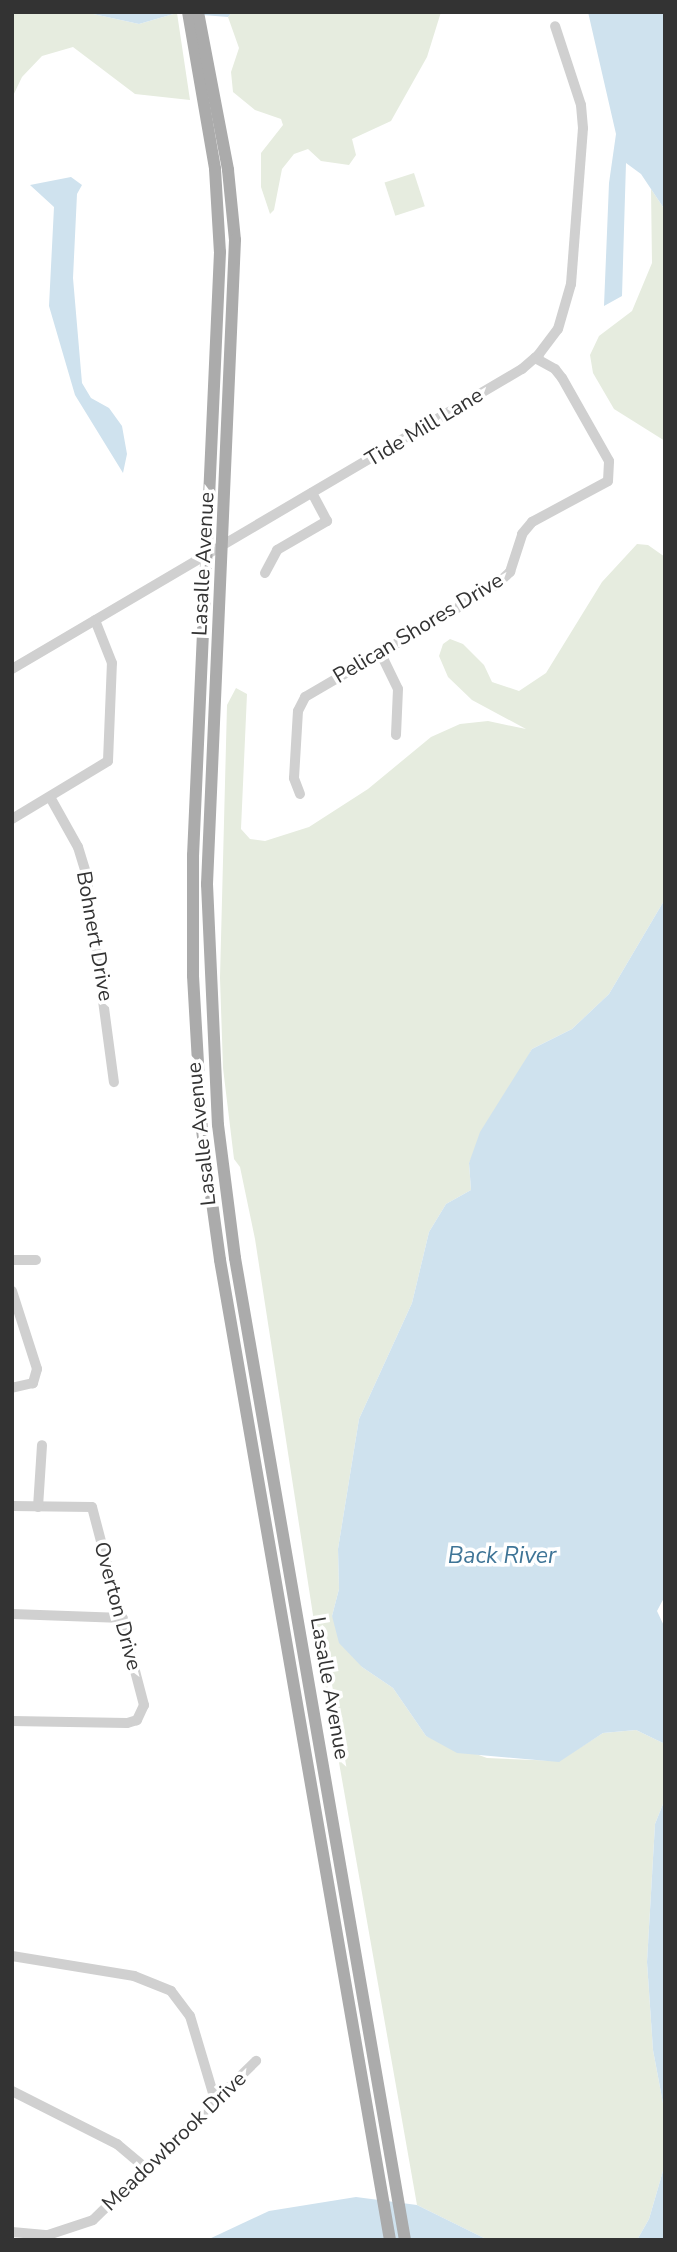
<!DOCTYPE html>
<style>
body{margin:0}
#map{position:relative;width:677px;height:2252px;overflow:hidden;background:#fff;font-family:"Nunito Sans",sans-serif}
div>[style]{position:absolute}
.green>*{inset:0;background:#e6ecdf;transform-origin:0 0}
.water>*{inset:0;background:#cfe2ee}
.minor>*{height:10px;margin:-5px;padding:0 5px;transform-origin:5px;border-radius:5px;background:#d0d0d0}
.major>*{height:12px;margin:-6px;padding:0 6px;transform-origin:6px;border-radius:6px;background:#ababab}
span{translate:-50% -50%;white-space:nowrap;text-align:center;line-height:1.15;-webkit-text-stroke:7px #fff;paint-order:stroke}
.street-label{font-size:21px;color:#333}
.water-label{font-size:23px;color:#3f7597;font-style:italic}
.frame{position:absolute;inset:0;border:14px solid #333;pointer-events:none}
</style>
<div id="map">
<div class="green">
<i style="clip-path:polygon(12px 12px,84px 12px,139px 24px,177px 13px,190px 100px,135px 94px,73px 47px,42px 56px,22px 77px,12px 98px)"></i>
<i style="clip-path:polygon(232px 12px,441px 12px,427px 57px,391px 121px,352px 139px,356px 155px,349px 165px,321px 161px,308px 149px,294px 154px,282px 169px,274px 210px,270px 214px,261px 187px,261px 153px,283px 125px,281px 119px,255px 110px,233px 92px,231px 72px,239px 48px,228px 17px)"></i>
<i style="left:414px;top:173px;width:35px;height:31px;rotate:72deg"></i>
<i style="clip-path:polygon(651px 189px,665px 210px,665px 441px,614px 409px,593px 373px,590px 355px,599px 336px,632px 311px,652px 263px)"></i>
<i style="clip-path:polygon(637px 544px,648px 545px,665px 557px,665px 899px,609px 994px,572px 1029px,532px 1049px,469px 1163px,471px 1190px,446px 1204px,429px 1232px,412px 1303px,359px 1419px,338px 1549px,339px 1589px,332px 1616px,362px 1667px,393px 1688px,426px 1736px,487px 1758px,559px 1761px,603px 1733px,636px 1730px,665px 1744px,665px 1799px,655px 1824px,647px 1962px,653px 2050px,665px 2114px,665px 2164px,649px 2219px,637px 2240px,488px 2240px,417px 2205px,313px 1615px,255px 1239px,240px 1167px,234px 1159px,223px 1068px,220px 978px,227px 705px,236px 688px,247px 694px,241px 829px,250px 839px,265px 841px,309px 827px,368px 789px,431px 737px,460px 724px,488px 721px,526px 729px,472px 700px,448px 677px,439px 656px,443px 644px,450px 639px,463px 644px,484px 665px,492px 682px,519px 691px,546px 673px,602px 582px)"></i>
</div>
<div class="water">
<i style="clip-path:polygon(84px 12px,232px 12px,228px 17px,177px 13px,139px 24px)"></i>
<i style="clip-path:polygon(588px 12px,665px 12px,665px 210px,641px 174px,626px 163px,622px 296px,604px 306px,609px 183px,616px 134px)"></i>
<i style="clip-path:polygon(71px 177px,82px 185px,77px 194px,73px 278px,82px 383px,91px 398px,109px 408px,122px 426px,127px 454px,123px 473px,75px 395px,49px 306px,54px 207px,30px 185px)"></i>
<i style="clip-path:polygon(665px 899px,665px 1596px,657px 1611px,665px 1628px,665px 1744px,636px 1730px,603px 1733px,559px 1762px,457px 1753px,426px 1736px,393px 1688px,362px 1667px,339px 1643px,332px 1616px,339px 1589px,338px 1549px,359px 1419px,412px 1303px,429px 1232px,446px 1204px,471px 1190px,469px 1163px,480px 1132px,532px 1049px,572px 1029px,609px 994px)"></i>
<i style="clip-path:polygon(665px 1799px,665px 2114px,653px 2050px,647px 1962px,655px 1824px)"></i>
<i style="clip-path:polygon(665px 2164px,665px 2240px,637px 2240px,649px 2219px)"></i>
<i style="clip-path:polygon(356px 2197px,417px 2205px,488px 2240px,207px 2240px,269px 2211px)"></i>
</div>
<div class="minor">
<i style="left:265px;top:573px;width:26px;rotate:-62deg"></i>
<i style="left:277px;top:550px;width:58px;rotate:-30.1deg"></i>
<i style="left:327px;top:521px;width:32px;rotate:-118deg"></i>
<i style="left:380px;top:652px;width:41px;rotate:64.1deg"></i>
<i style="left:398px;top:689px;width:46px;rotate:92.5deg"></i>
<i style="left:12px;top:669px;width:592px;rotate:-30.47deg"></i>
<i style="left:522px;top:369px;width:23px;rotate:-41deg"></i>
<i style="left:539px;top:354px;width:31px;rotate:-53deg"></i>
<i style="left:558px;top:329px;width:47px;rotate:-73.9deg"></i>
<i style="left:571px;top:284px;width:156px;rotate:-85.6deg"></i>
<i style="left:583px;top:128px;width:23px;rotate:-95deg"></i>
<i style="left:581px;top:105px;width:83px;rotate:-108.2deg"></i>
<i style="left:300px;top:794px;width:17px;rotate:-111deg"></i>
<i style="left:294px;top:778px;width:67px;rotate:-86.6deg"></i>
<i style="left:298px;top:711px;width:16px;rotate:-63deg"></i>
<i style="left:305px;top:697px;width:220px;rotate:-30.3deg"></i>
<i style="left:495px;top:586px;width:21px;rotate:-43deg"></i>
<i style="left:510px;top:572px;width:40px;rotate:-72deg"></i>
<i style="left:522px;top:534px;width:16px;rotate:-50deg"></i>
<i style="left:532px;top:522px;width:86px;rotate:-28.3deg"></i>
<i style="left:608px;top:481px;width:20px;rotate:-87deg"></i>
<i style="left:609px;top:461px;width:95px;rotate:-119.5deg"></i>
<i style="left:562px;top:378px;width:11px;rotate:-128deg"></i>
<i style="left:555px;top:369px;width:23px;rotate:-151deg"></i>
<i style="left:50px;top:797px;width:57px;rotate:60.8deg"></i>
<i style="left:78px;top:847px;width:27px;rotate:73deg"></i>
<i style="left:86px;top:873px;width:211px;rotate:82.4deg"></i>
<i style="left:12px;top:819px;width:112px;rotate:-31.1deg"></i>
<i style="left:108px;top:761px;width:98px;rotate:-87.7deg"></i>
<i style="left:112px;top:663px;width:46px;rotate:-111.6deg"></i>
<i style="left:12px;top:1260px;width:24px"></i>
<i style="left:12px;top:1291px;width:82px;rotate:72.2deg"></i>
<i style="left:37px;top:1369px;width:15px;rotate:106deg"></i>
<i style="left:33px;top:1383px;width:22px;rotate:167deg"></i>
<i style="left:12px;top:1506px;width:80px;rotate:0.7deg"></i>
<i style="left:92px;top:1507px;width:205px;rotate:75.3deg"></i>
<i style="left:144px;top:1705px;width:17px;rotate:115deg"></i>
<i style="left:137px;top:1720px;width:10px;rotate:163deg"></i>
<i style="left:127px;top:1723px;width:115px;rotate:-179deg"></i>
<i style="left:38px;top:1507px;width:62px;rotate:-86.3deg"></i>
<i style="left:12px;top:1614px;width:111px;rotate:2.1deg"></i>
<i style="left:12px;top:1956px;width:124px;rotate:9.3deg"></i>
<i style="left:134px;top:1976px;width:40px;rotate:22deg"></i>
<i style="left:171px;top:1991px;width:31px;rotate:53deg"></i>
<i style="left:190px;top:2016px;width:88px;rotate:73.4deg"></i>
<i style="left:12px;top:2091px;width:118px;rotate:26.8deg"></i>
<i style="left:117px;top:2144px;width:39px;rotate:40deg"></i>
<i style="left:12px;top:2232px;width:36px;rotate:5deg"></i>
<i style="left:48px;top:2235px;width:47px;rotate:-18.4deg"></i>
<i style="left:93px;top:2220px;width:228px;rotate:-44.3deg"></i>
</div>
<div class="major">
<i style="left:188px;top:12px;width:159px;rotate:80.2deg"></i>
<i style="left:215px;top:169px;width:83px;rotate:86.6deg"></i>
<i style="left:220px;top:252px;width:604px;rotate:92.56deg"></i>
<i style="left:193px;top:855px;width:121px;rotate:90deg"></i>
<i style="left:193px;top:976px;width:154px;rotate:86.7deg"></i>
<i style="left:202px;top:1130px;width:131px;rotate:82.1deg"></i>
<i style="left:220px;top:1260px;width:995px;rotate:80.16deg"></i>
<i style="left:198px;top:12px;width:161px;rotate:79.2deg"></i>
<i style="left:228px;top:170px;width:70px;rotate:84.3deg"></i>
<i style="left:235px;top:240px;width:645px;rotate:92.49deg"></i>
<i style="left:207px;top:884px;width:241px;rotate:87.4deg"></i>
<i style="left:218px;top:1125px;width:134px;rotate:82.7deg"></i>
<i style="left:235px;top:1258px;width:997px;rotate:80.18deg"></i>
</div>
<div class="street-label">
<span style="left:424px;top:427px;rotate:-31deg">Tide Mill Lane</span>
<span style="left:203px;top:564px;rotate:-87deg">Lasalle Avenue</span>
<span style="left:418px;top:628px;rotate:-31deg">Pelican Shores Drive</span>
<span style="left:95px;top:936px;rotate:80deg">Bohnert Drive</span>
<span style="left:201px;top:1134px;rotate:-96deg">Lasalle Avenue</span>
<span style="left:118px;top:1606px;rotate:75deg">Overton Drive</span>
<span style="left:330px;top:1688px;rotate:80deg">Lasalle Avenue</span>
<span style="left:174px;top:2141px;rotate:-44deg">Meadowbrook Drive</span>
</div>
<div class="water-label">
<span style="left:502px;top:1556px">Back River</span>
</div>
<div class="frame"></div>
</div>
